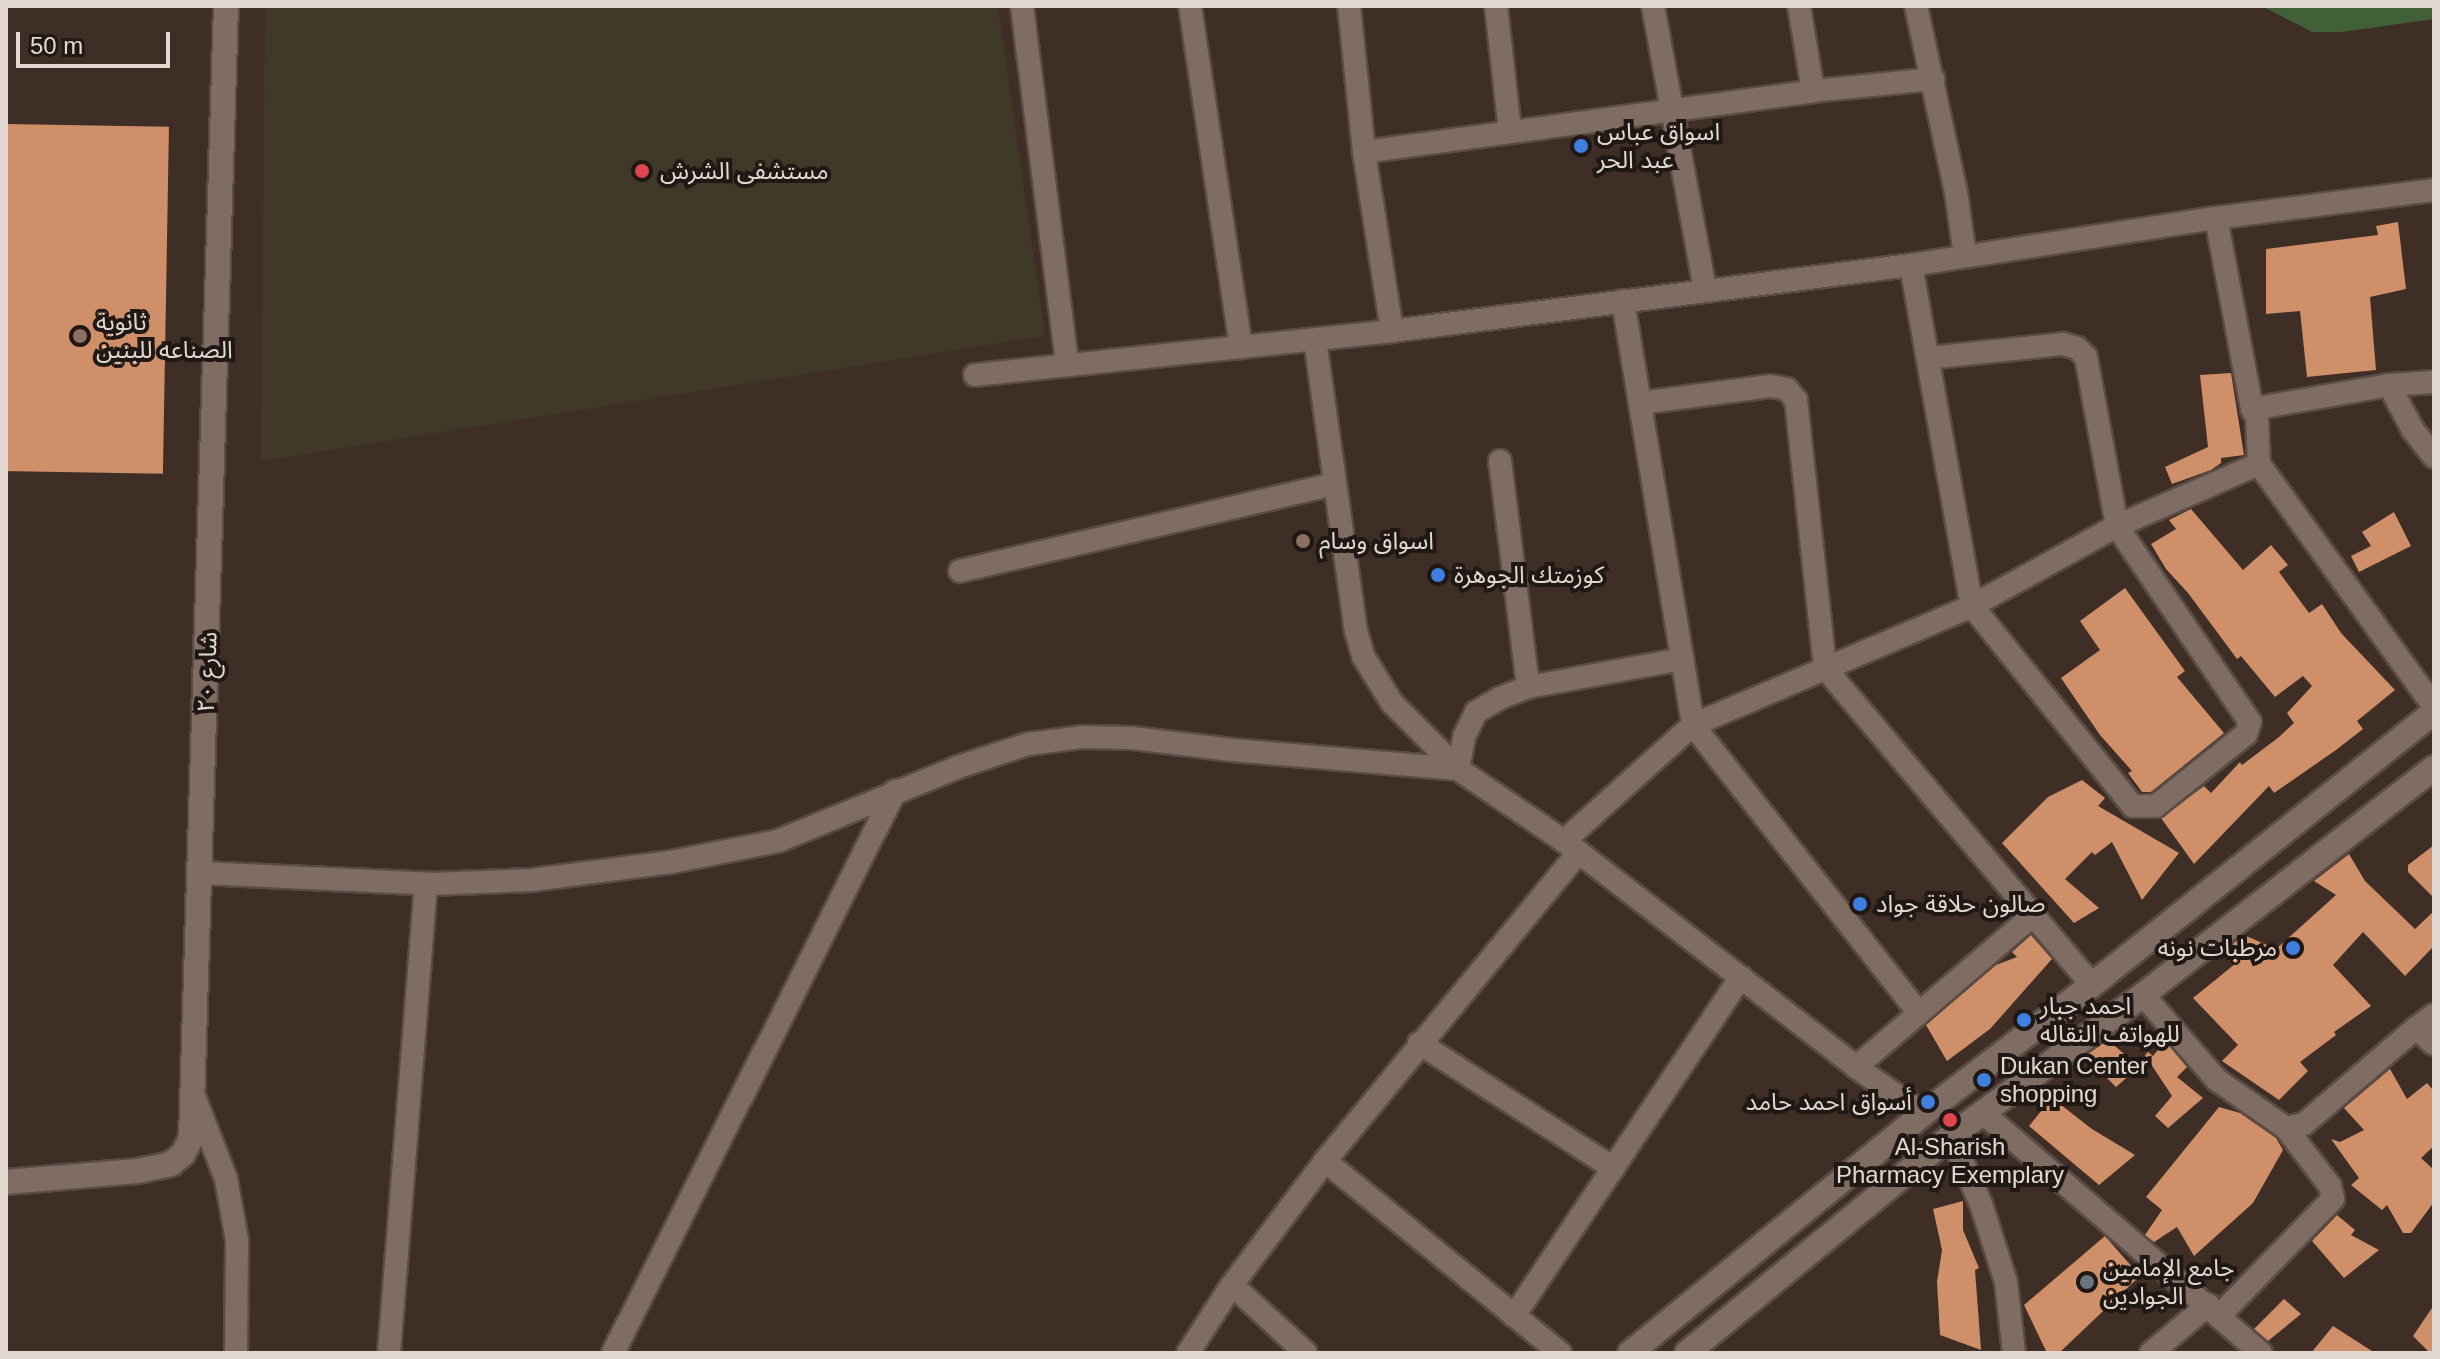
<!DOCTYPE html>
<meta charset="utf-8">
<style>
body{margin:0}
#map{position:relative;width:2440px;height:1359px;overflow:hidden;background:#3e2e25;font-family:Helvetica,"Noto Sans Arabic",sans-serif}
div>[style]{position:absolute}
.medical>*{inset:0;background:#413928}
.green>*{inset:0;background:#416037}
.building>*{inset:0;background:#cf8f69;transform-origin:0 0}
.roads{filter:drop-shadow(2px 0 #5a4c45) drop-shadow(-2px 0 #5a4c45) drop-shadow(0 2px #5a4c45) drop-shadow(0 -2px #5a4c45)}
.street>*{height:22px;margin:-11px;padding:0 11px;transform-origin:11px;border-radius:11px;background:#7f6d63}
.secondary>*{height:24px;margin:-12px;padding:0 12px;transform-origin:12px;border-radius:12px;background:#7f6d63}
.dots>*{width:22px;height:22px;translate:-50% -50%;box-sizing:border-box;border:4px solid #201814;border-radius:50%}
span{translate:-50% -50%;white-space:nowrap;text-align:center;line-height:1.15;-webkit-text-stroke:8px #201814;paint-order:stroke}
.poi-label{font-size:24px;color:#e2d8d2}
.left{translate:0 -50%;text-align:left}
.right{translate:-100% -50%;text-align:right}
.street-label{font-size:24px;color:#e2d8d2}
.frame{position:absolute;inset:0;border:8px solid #e2d8d2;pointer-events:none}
.scale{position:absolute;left:16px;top:32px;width:154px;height:36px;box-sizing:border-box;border:4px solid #e2d8d2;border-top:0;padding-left:10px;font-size:24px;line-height:28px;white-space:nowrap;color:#e2d8d2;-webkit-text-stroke:6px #201814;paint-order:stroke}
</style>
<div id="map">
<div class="medical">
<i style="clip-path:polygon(265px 6px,998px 6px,1045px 336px,261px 461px)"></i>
</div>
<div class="green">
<i style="clip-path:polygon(2262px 6px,2434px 6px,2434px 19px,2342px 32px,2312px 32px)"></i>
</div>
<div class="building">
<i style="left:6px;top:124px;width:163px;height:347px;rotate:1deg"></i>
<i style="clip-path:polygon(2398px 222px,2406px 289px,2370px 297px,2376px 370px,2307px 377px,2300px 311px,2266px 314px,2266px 249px,2378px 235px,2376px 226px)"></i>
<i style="clip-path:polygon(2231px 373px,2244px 455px,2221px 458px,2221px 463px,2211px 470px,2172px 484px,2165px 467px,2208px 447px,2200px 375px)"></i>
<i style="clip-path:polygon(2191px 509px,2243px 570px,2271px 545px,2288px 565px,2279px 572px,2309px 613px,2322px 604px,2341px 633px,2395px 690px,2357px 721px,2363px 729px,2336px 750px,2274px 793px,2269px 786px,2194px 864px,2161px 818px,2204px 786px,2211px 793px,2240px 762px,2242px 765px,2279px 737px,2294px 723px,2287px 713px,2312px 686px,2303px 676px,2275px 697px,2241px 656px,2237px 659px,2188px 593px,2166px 569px,2151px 544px,2176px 529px,2169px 520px)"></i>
<i style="clip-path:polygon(2394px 512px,2411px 546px,2359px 572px,2351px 556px,2371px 546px,2362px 532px)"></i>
<i style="clip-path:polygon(2125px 588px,2185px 671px,2177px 677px,2224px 733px,2151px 792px,2142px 792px,2128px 773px,2132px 771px,2100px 735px,2061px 678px,2100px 650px,2080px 621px)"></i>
<i style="clip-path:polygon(2082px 780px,2105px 798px,2098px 806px,2179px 853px,2142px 900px,2112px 842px,2095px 855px,2092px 852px,2065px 879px,2099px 908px,2074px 923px,2002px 843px,2048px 797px)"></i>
<i style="clip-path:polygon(2434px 845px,2434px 898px,2408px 872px,2408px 865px)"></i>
<i style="clip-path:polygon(2349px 854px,2365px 881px,2415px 929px,2434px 911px,2434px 946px,2405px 976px,2363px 932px,2333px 965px,2371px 1006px,2334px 1032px,2336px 1035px,2300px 1062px,2308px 1071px,2279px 1100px,2222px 1061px,2238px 1045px,2193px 998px,2235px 964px,2225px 950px,2244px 935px,2276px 949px,2336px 895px,2314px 881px)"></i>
<i style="clip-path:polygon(2031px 935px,2052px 959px,1990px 1029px,1947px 1061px,1926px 1025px,1996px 965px,2017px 957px,2012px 952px)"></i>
<i style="clip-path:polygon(2108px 1040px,2139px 1067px,2116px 1087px,2085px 1056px)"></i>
<i style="clip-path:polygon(2165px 1041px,2187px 1067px,2177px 1077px,2203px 1098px,2168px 1128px,2155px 1116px,2172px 1096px,2145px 1055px,2148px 1052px,2153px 1056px)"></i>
<i style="clip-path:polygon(2390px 1069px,2407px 1099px,2427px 1083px,2434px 1091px,2434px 1146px,2421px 1158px,2434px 1170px,2434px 1202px,2411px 1233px,2403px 1233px,2387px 1205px,2382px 1210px,2351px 1185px,2359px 1178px,2331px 1139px,2340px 1142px,2364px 1130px,2344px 1108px)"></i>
<i style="clip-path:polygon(2052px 1098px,2092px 1129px,2135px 1155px,2099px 1185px,2029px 1126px)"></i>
<i style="clip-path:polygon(2219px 1107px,2240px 1113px,2276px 1138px,2283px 1150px,2253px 1203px,2194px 1256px,2177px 1227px,2154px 1242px,2145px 1235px,2162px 1210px,2146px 1197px)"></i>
<i style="clip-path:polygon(1963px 1201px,1963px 1230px,1979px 1268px,1975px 1270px,1981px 1350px,1940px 1335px,1937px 1282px,1942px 1250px,1933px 1209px)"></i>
<i style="clip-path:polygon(2337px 1215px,2355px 1230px,2351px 1235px,2379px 1250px,2344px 1278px,2312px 1241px)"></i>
<i style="clip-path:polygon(2105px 1236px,2140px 1276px,2059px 1353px,2047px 1353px,2024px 1305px)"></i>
<i style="clip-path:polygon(2284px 1299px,2301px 1314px,2268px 1341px,2254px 1329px)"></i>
<i style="clip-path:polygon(2434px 1305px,2434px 1353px,2430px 1353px,2413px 1336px)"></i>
<i style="clip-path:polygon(2333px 1326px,2375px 1353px,2311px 1353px)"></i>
</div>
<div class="roads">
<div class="street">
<i style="left:1022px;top:6px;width:359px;rotate:82.8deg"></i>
<i style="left:1190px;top:6px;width:345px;rotate:81.5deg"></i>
<i style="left:1349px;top:6px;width:147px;rotate:84.1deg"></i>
<i style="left:1364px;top:152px;width:181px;rotate:81.1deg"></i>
<i style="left:1496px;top:6px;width:125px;rotate:83.6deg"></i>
<i style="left:1653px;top:6px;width:287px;rotate:79.6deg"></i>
<i style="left:1799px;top:6px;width:86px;rotate:80.6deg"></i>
<i style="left:1916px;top:6px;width:190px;rotate:77.9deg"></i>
<i style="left:1956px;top:192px;width:64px;rotate:81.9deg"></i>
<i style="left:1364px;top:152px;width:453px;rotate:-7.7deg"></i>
<i style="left:1813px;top:91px;width:121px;rotate:-5.7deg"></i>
<i style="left:2216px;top:218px;width:194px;rotate:79.3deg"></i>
<i style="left:2252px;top:409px;width:9px;rotate:58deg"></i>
<i style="left:2257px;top:417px;width:47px;rotate:87.6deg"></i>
<i style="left:2259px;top:464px;width:299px;rotate:54.2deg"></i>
<i style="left:1911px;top:265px;width:346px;rotate:79.9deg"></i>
<i style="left:1972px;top:606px;width:257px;rotate:51.2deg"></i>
<i style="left:2133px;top:806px;width:23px"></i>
<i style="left:2156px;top:806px;width:115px;rotate:-38.7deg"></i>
<i style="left:2246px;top:734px;width:13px;rotate:-72deg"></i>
<i style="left:2250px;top:722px;width:237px;rotate:-124.2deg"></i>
<i style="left:2117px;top:526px;width:172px;rotate:-100.4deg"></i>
<i style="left:2086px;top:357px;width:13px;rotate:-135deg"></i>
<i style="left:2077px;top:348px;width:15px;rotate:-164deg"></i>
<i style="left:2063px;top:344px;width:136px;rotate:174.1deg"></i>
<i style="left:1623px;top:301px;width:430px;rotate:80.6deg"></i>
<i style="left:1693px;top:725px;width:366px;rotate:51.9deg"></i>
<i style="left:1315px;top:340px;width:294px;rotate:82deg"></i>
<i style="left:1356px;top:631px;width:26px;rotate:74deg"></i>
<i style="left:1363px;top:656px;width:55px;rotate:58.3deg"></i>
<i style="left:1392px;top:703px;width:93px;rotate:45deg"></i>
<i style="left:1458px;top:769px;width:128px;rotate:34.2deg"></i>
<i style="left:1564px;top:841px;width:369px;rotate:37.7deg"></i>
<i style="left:1856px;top:1067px;width:82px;rotate:35deg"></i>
<i style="left:975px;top:375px;width:419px;rotate:-6deg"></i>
<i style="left:1392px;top:331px;width:523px;rotate:-7.25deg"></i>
<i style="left:1911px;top:265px;width:309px;rotate:-8.8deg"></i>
<i style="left:2216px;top:218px;width:220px;rotate:-7.3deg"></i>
<i style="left:2389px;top:385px;width:51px;rotate:61.9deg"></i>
<i style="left:2413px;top:430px;width:34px;rotate:52deg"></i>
<i style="left:1640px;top:403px;width:132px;rotate:-7.4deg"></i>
<i style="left:1771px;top:386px;width:16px;rotate:11deg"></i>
<i style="left:1787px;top:389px;width:14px;rotate:51deg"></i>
<i style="left:1796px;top:400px;width:270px;rotate:83.8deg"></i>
<i style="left:1825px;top:668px;width:414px;rotate:49.9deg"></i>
<i style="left:2252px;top:409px;width:139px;rotate:-9.9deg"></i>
<i style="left:2389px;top:385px;width:45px;rotate:-3.8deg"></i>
<i style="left:1500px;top:461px;width:228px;rotate:82.9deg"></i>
<i style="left:960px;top:571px;width:383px;rotate:-13.1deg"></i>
<i style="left:1564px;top:841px;width:173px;rotate:-42deg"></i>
<i style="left:1693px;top:725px;width:303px;rotate:-23.1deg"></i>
<i style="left:1972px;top:606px;width:166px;rotate:-28.9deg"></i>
<i style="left:2117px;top:526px;width:155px;rotate:-23.6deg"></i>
<i style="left:201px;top:873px;width:230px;rotate:2.7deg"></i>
<i style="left:431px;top:884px;width:101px;rotate:-2.3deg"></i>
<i style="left:532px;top:880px;width:140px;rotate:-7.4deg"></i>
<i style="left:671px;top:862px;width:109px;rotate:-11.1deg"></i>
<i style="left:778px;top:841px;width:195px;rotate:-22.3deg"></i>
<i style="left:958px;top:767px;width:74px;rotate:-18.2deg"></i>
<i style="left:1028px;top:744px;width:54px;rotate:-7.4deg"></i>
<i style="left:1082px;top:737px;width:50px;rotate:1.1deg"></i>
<i style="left:1132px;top:738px;width:101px;rotate:6.8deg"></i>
<i style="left:1232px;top:750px;width:227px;rotate:4.8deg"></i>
<i style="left:1458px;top:769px;width:33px;rotate:-79deg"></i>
<i style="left:1464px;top:737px;width:28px;rotate:-64deg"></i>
<i style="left:1476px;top:712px;width:28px;rotate:-30deg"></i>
<i style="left:1500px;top:698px;width:30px;rotate:-21deg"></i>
<i style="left:1528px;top:687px;width:157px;rotate:-10.3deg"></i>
<i style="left:2143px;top:995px;width:113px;rotate:49deg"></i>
<i style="left:2217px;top:1080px;width:84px;rotate:34.8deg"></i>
<i style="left:2286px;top:1128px;width:18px;rotate:-13deg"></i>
<i style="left:2304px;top:1124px;width:148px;rotate:-40.6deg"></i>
<i style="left:2434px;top:1015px;width:22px;rotate:144deg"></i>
<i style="left:2416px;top:1028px;width:24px;rotate:42deg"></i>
<i style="left:1419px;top:1043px;width:231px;rotate:32.8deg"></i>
<i style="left:1856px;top:1067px;width:232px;rotate:-40.6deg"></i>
<i style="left:194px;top:1096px;width:89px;rotate:68.9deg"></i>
<i style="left:226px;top:1179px;width:62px;rotate:79.8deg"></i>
<i style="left:237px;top:1240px;width:113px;rotate:90.5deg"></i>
<i style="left:1983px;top:1113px;width:367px;rotate:40.8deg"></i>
<i style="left:1951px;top:1136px;width:74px;rotate:66.2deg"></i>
<i style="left:1981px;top:1204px;width:82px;rotate:72.2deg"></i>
<i style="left:2006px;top:1282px;width:71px;rotate:83.6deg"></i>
<i style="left:1325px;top:1161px;width:303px;rotate:39.2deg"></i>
<i style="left:1232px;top:1285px;width:100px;rotate:42.6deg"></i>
<i style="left:2220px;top:1315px;width:162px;rotate:-45.8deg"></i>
<i style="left:2333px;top:1199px;width:13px;rotate:-103deg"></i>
<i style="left:2330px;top:1186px;width:73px;rotate:-127.2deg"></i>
<i style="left:1514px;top:1316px;width:408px;rotate:-56.2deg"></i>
<i style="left:389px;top:1353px;width:470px;rotate:-85.5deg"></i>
<i style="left:613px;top:1353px;width:629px;rotate:-63.35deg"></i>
<i style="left:1188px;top:1353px;width:81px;rotate:-57.1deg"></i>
<i style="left:1232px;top:1285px;width:155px;rotate:-53.1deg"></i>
<i style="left:1325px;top:1161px;width:400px;rotate:-50.6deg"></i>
<i style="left:2151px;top:1353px;width:75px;rotate:-40.1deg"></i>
</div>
<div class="secondary">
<i style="left:6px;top:1182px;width:132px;rotate:-4.8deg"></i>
<i style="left:138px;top:1171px;width:34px;rotate:-12deg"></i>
<i style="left:171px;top:1164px;width:16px;rotate:-40deg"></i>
<i style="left:183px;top:1154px;width:18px;rotate:-63deg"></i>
<i style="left:191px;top:1138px;width:1133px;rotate:-88.23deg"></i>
<i style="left:1630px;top:1353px;width:378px;rotate:-39.2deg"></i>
<i style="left:1923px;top:1114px;width:213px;rotate:-37.4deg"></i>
<i style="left:2092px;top:985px;width:438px;rotate:-38.6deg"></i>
<i style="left:1687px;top:1353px;width:342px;rotate:-39.4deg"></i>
<i style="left:1951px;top:1136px;width:238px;rotate:-36.3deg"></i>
<i style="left:2143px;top:995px;width:369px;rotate:-38deg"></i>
</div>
</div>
<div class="dots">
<i style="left:1581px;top:146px;background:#3f7fe0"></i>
<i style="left:642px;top:171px;background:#e0444e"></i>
<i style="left:80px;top:336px;background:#8d6e63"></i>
<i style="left:1303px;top:541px;background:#8d6e63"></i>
<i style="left:1438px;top:575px;background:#3f7fe0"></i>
<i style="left:1860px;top:904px;background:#3f7fe0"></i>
<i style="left:2293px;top:948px;background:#3f7fe0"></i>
<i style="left:2024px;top:1020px;background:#3f7fe0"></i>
<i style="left:1984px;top:1080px;background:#3f7fe0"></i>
<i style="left:1928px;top:1102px;background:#3f7fe0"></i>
<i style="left:1950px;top:1120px;background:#e0444e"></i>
<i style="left:2087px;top:1282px;background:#6b7280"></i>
</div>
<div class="poi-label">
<span class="left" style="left:1597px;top:146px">اسواق عباس<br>عبد الحر</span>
<span class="left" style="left:660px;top:171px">مستشفى الشرش</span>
<span class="left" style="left:96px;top:336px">ثانوية<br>الصناعه للبنين</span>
<span class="left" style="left:1319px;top:541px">اسواق وسام</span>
<span class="left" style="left:1454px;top:575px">كوزمتك الجوهرة</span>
<span class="left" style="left:1876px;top:904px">صالون حلاقة جواد</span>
<span class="right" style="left:2277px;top:948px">مرطبات نونه</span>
<span class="left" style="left:2040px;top:1020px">احمد جبار<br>للهواتف النقاله</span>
<span class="left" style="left:2000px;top:1080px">Dukan Center<br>shopping</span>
<span class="right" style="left:1912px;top:1102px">أسواق احمد حامد</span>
<span style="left:1950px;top:1161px">Al-Sharish<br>Pharmacy Exemplary</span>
<span class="left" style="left:2103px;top:1282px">جامع الإمامين<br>الجوادين</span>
</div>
<div class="street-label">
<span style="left:207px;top:672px;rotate:-88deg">شارع ٢٠</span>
</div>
<div class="frame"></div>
<div class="scale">50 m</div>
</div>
